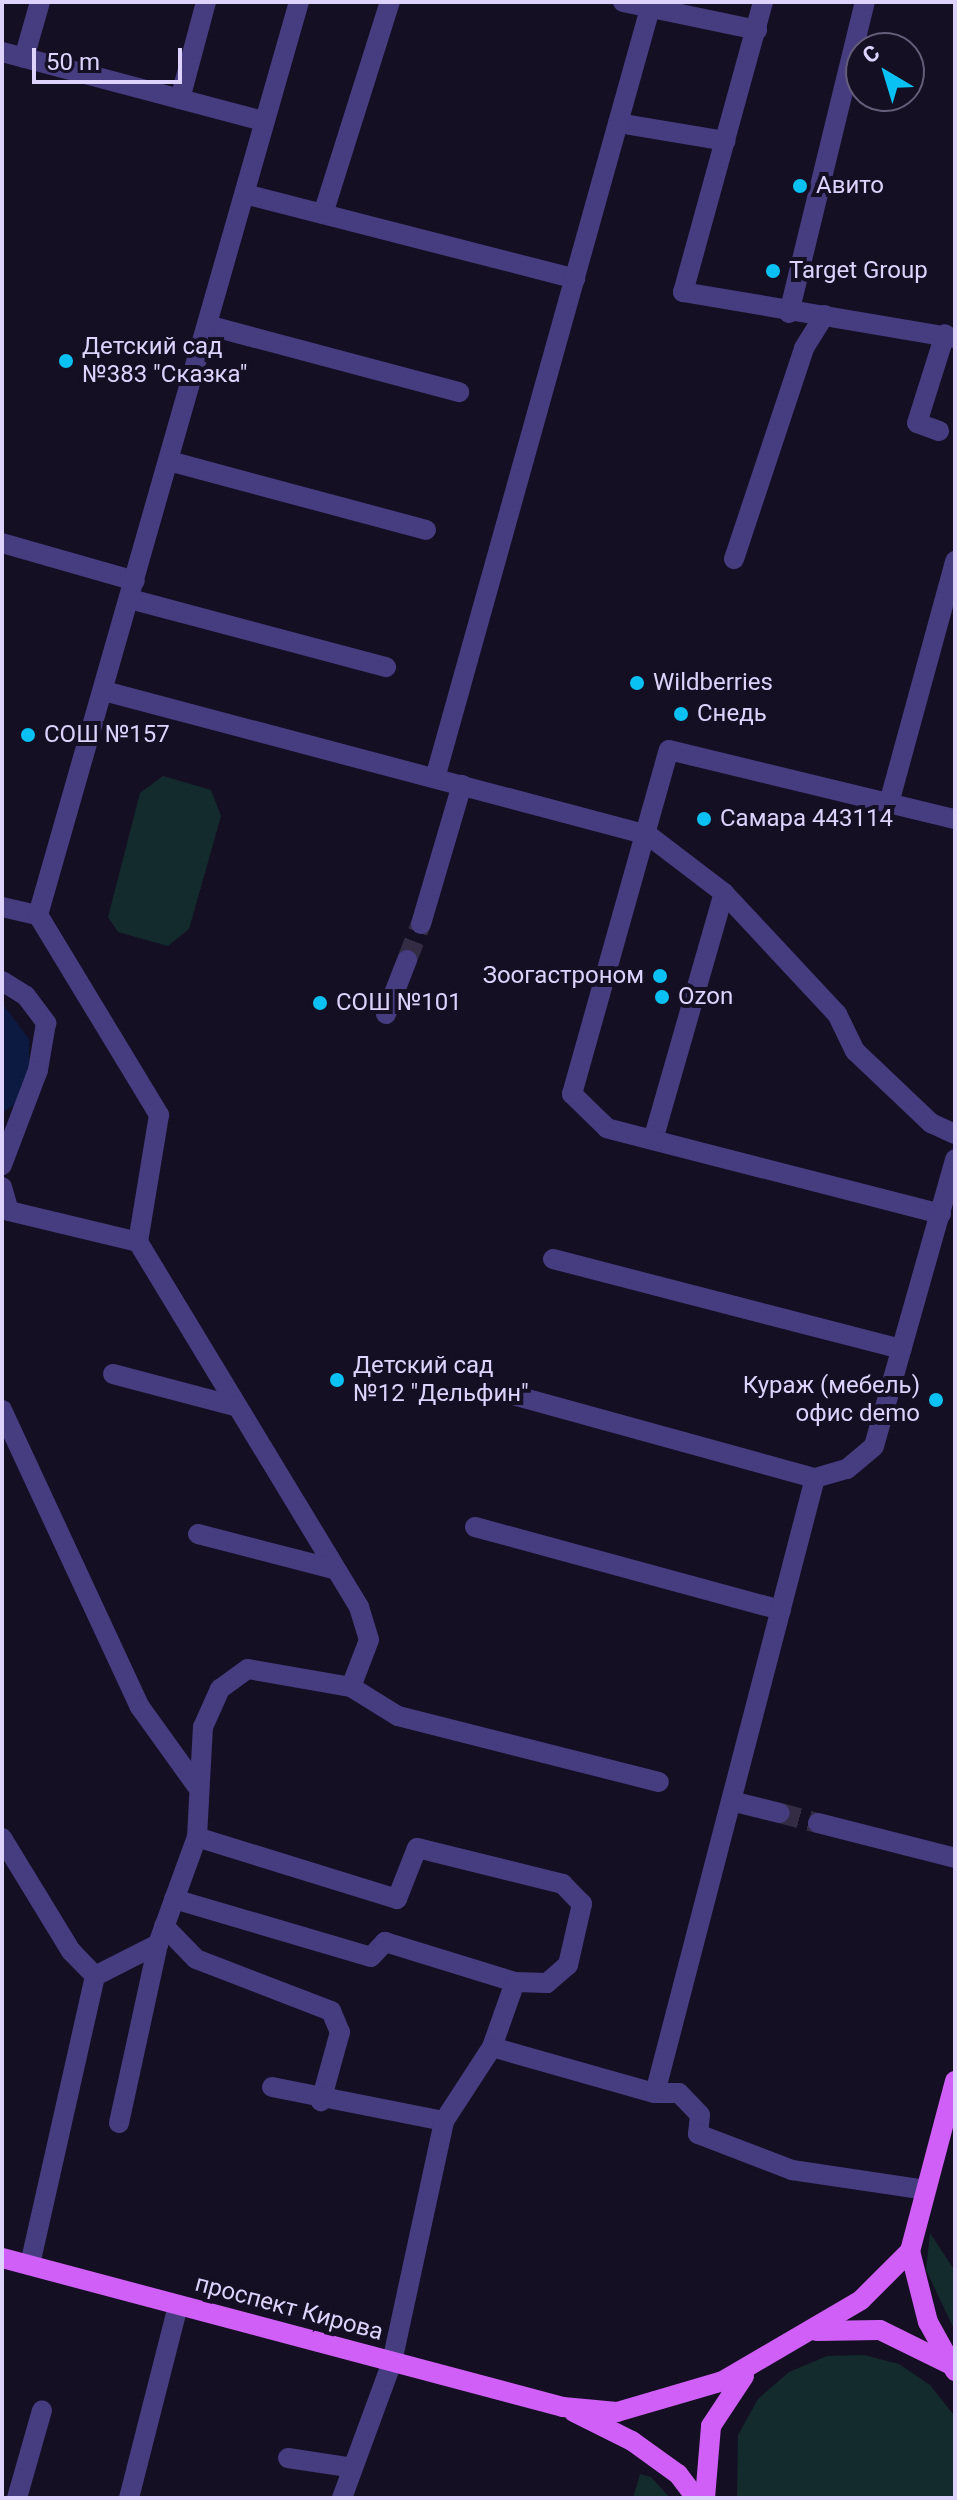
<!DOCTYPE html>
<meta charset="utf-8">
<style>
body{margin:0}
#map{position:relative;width:957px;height:2500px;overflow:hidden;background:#150f23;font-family:Roboto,sans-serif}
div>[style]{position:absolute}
.green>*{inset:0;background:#132b2d}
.water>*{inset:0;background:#0c1940}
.minor-tunnel>*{height:20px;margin-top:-10px;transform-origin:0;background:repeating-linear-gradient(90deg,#332c44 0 20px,transparent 0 30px)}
.minor>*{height:20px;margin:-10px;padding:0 10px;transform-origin:10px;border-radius:10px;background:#463c80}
.major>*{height:20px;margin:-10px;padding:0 10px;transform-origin:10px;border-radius:10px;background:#d05ff8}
.dots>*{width:22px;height:22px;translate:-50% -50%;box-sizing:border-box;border:4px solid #150f23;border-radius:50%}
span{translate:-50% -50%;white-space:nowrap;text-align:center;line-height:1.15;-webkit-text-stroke:8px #150f23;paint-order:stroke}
.poi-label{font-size:24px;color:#ddd3fd}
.left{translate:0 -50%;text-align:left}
.right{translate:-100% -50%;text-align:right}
.street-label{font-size:24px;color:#ddd3fd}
.frame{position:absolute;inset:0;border:4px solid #ddd3fd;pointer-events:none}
.north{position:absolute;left:845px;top:32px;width:80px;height:80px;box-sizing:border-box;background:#150f23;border:2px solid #655d7a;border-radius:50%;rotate:322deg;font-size:22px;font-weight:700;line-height:32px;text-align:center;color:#ddd3fd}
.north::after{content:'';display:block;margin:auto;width:28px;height:36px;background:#0ac1f3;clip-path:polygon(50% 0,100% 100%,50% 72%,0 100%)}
.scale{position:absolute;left:32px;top:48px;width:150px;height:36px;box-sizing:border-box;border:4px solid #ddd3fd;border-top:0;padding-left:10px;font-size:24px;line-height:28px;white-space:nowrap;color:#ddd3fd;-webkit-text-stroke:6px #150f23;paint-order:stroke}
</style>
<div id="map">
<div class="green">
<i style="clip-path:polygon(163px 776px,211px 790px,221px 816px,189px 929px,168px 946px,118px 932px,108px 917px,140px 793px)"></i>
<i style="clip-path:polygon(930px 2233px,955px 2271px,955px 2331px,926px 2270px)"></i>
<i style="clip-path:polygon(864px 2355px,899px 2364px,930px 2385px,953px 2414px,955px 2498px,737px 2498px,738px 2435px,758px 2399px,789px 2372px,827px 2356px)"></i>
<i style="clip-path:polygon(640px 2474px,651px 2477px,670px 2498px,633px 2498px)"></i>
</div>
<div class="water">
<i style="clip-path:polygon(2px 1003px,29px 1039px,29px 1070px,16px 1104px,2px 1113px)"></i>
</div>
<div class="minor-tunnel">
<i style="left:407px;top:960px;width:39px;rotate:-69deg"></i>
<i style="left:780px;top:1813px;width:39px;rotate:15deg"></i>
</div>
<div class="minor">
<i style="left:623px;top:2px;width:137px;rotate:11.8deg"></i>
<i style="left:763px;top:2px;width:301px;rotate:105.4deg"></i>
<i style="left:683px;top:292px;width:276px;rotate:9.6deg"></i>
<i style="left:2px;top:52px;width:271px;rotate:14.8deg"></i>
<i style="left:24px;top:58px;width:58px;rotate:-74.1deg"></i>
<i style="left:180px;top:99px;width:100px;rotate:-75deg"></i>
<i style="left:618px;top:123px;width:109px;rotate:9.5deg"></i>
<i style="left:245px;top:194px;width:341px;rotate:14.4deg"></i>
<i style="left:323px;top:214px;width:222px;rotate:-72.5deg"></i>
<i style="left:789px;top:313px;width:320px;rotate:-76.3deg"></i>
<i style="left:207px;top:325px;width:261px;rotate:14.9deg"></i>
<i style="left:939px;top:431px;width:23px;rotate:-160deg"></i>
<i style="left:917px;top:423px;width:93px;rotate:-72.5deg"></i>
<i style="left:169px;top:461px;width:266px;rotate:15deg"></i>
<i style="left:2px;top:543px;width:138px;rotate:15.9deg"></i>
<i style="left:734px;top:559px;width:222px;rotate:-71.6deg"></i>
<i style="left:804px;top:348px;width:39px;rotate:-58deg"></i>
<i style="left:130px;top:599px;width:265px;rotate:14.9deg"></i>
<i style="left:104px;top:691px;width:563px;rotate:14.83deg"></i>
<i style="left:648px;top:835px;width:96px;rotate:37.3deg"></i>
<i style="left:724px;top:893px;width:166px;rotate:47deg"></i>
<i style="left:837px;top:1014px;width:41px;rotate:64.1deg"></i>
<i style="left:855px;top:1051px;width:105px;rotate:43.5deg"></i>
<i style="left:931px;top:1123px;width:26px;rotate:25deg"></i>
<i style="left:435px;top:778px;width:803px;rotate:-74.39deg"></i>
<i style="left:889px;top:803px;width:251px;rotate:-74.7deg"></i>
<i style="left:2px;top:907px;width:37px;rotate:13deg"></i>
<i style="left:38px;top:915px;width:234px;rotate:58.8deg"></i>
<i style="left:159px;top:1115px;width:129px;rotate:99.4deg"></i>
<i style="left:138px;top:1242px;width:427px;rotate:58.8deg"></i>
<i style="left:359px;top:1607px;width:34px;rotate:73deg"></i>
<i style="left:369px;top:1640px;width:50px;rotate:111deg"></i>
<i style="left:38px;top:915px;width:950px;rotate:-74.05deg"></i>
<i style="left:421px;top:924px;width:145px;rotate:-73.6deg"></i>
<i style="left:2px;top:981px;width:28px;rotate:32deg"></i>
<i style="left:26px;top:996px;width:34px;rotate:53deg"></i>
<i style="left:46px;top:1023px;width:48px;rotate:99.7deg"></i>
<i style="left:38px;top:1070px;width:102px;rotate:110.8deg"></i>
<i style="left:386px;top:1014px;width:58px;rotate:-68.7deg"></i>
<i style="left:653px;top:1140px;width:257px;rotate:-74deg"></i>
<i style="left:2px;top:1187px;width:25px;rotate:74deg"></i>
<i style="left:9px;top:1211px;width:133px;rotate:13.5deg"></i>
<i style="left:941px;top:1214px;width:345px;rotate:-165.6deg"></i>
<i style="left:607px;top:1128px;width:49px;rotate:-135.8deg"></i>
<i style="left:572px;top:1094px;width:357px;rotate:-74.3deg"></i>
<i style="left:669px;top:750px;width:294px;rotate:13.6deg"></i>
<i style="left:553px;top:1259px;width:360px;rotate:14.5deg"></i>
<i style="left:113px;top:1374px;width:129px;rotate:14.8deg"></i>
<i style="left:509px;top:1394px;width:317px;rotate:15.4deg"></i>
<i style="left:2px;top:1410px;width:327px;rotate:65.1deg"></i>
<i style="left:140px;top:1707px;width:101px;rotate:54.3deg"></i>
<i style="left:475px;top:1527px;width:317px;rotate:15.2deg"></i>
<i style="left:198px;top:1534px;width:139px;rotate:14.5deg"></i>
<i style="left:731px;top:1801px;width:50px;rotate:13.8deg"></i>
<i style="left:818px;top:1823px;width:141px;rotate:14.3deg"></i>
<i style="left:2px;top:1838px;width:132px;rotate:58.6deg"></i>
<i style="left:71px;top:1951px;width:35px;rotate:46deg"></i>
<i style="left:95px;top:1976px;width:296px;rotate:102.7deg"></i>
<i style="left:174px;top:1899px;width:205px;rotate:16.4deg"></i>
<i style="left:371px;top:1957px;width:21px;rotate:-47deg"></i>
<i style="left:385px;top:1942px;width:136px;rotate:17.1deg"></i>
<i style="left:515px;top:1982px;width:32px;rotate:2deg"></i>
<i style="left:547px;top:1983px;width:28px;rotate:-41deg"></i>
<i style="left:568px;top:1965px;width:63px;rotate:-77.1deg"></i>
<i style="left:582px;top:1904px;width:28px;rotate:-134deg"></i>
<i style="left:563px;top:1884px;width:150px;rotate:-166.1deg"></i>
<i style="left:417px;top:1848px;width:55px;rotate:111.4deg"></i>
<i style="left:397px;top:1899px;width:209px;rotate:-162.8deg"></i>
<i style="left:164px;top:1926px;width:46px;rotate:45.9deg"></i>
<i style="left:196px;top:1959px;width:145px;rotate:21.1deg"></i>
<i style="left:331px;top:2011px;width:23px;rotate:67deg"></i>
<i style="left:340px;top:2032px;width:72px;rotate:105.4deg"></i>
<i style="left:95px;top:1976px;width:71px;rotate:-26.9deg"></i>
<i style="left:492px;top:2047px;width:69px;rotate:-70.5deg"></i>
<i style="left:272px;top:2087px;width:175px;rotate:11.2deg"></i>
<i style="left:655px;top:2093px;width:24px"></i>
<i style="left:679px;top:2093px;width:30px;rotate:46deg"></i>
<i style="left:700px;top:2115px;width:19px;rotate:96deg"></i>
<i style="left:698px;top:2134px;width:101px;rotate:21deg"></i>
<i style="left:792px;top:2170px;width:135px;rotate:8.5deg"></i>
<i style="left:119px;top:2123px;width:183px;rotate:-77.7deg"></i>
<i style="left:158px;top:1944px;width:114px;rotate:-70deg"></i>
<i style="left:197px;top:1837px;width:110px;rotate:-86.9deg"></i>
<i style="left:203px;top:1727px;width:42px;rotate:-65.9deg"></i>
<i style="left:220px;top:1689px;width:34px;rotate:-36deg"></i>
<i style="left:248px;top:1669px;width:105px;rotate:9.9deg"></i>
<i style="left:351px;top:1687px;width:55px;rotate:31.7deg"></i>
<i style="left:398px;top:1716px;width:269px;rotate:14.2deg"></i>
<i style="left:288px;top:2458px;width:61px;rotate:8.5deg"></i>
<i style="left:17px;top:2498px;width:91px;rotate:-74.1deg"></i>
<i style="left:129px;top:2498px;width:198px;rotate:-75.7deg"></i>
<i style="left:342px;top:2498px;width:145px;rotate:-69.8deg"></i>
<i style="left:392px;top:2362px;width:247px;rotate:-77.8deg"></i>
<i style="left:444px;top:2121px;width:88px;rotate:-57deg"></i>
<i style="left:492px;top:2047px;width:169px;rotate:15.8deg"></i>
<i style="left:655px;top:2093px;width:635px;rotate:-75.42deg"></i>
<i style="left:815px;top:1478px;width:33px;rotate:-16deg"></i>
<i style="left:847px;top:1469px;width:35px;rotate:-40deg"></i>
<i style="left:874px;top:1446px;width:298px;rotate:-74.2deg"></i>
</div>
<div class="major">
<i style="left:955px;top:2081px;width:176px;rotate:104.8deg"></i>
<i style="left:910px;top:2251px;width:73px;rotate:75.8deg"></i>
<i style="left:928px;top:2322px;width:56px;rotate:61.1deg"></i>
<i style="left:2px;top:2258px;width:580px;rotate:14.87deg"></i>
<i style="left:563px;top:2407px;width:54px;rotate:5.3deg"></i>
<i style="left:617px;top:2412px;width:110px;rotate:-16.3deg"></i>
<i style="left:723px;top:2381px;width:160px;rotate:-30.4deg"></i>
<i style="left:861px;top:2300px;width:69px;rotate:-45deg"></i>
<i style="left:816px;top:2331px;width:64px;rotate:-0.9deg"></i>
<i style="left:880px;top:2330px;width:79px;rotate:26.2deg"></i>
<i style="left:574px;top:2412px;width:65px;rotate:26.6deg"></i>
<i style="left:632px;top:2441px;width:57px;rotate:35.7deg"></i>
<i style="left:678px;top:2474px;width:30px;rotate:53deg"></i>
<i style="left:705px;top:2498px;width:72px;rotate:-85.2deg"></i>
<i style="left:711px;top:2426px;width:60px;rotate:-56.6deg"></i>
</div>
<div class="dots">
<i style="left:800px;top:186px;background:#0ac1f3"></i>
<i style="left:773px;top:271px;background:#0ac1f3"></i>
<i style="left:66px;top:361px;background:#0ac1f3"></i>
<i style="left:637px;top:683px;background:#0ac1f3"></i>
<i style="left:681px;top:714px;background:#0ac1f3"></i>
<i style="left:28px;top:735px;background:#0ac1f3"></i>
<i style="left:704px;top:819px;background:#0ac1f3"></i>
<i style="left:660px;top:976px;background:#0ac1f3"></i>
<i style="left:662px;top:997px;background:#0ac1f3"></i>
<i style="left:320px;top:1003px;background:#0ac1f3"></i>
<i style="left:337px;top:1380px;background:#0ac1f3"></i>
<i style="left:936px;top:1400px;background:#0ac1f3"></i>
</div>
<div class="poi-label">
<span class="left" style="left:816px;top:186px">Авито</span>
<span class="left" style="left:789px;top:271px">Target Group</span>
<span class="left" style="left:82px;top:361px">Детский сад<br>№383 "Сказка"</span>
<span class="left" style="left:653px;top:683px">Wildberries</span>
<span class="left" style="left:697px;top:714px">Снедь</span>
<span class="left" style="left:44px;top:735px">СОШ №157</span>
<span class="left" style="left:720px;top:819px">Самара 443114</span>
<span class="right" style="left:644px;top:976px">Зоогастроном</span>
<span class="left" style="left:678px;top:997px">Ozon</span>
<span class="left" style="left:336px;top:1003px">СОШ №101</span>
<span class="left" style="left:353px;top:1380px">Детский сад<br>№12 "Дельфин"</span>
<span class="right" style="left:920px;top:1400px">Кураж (мебель)<br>офис demo</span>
</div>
<div class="street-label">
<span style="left:289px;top:2308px;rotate:15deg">проспект Кирова</span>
</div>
<div class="frame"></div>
<div class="north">С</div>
<div class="scale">50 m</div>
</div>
